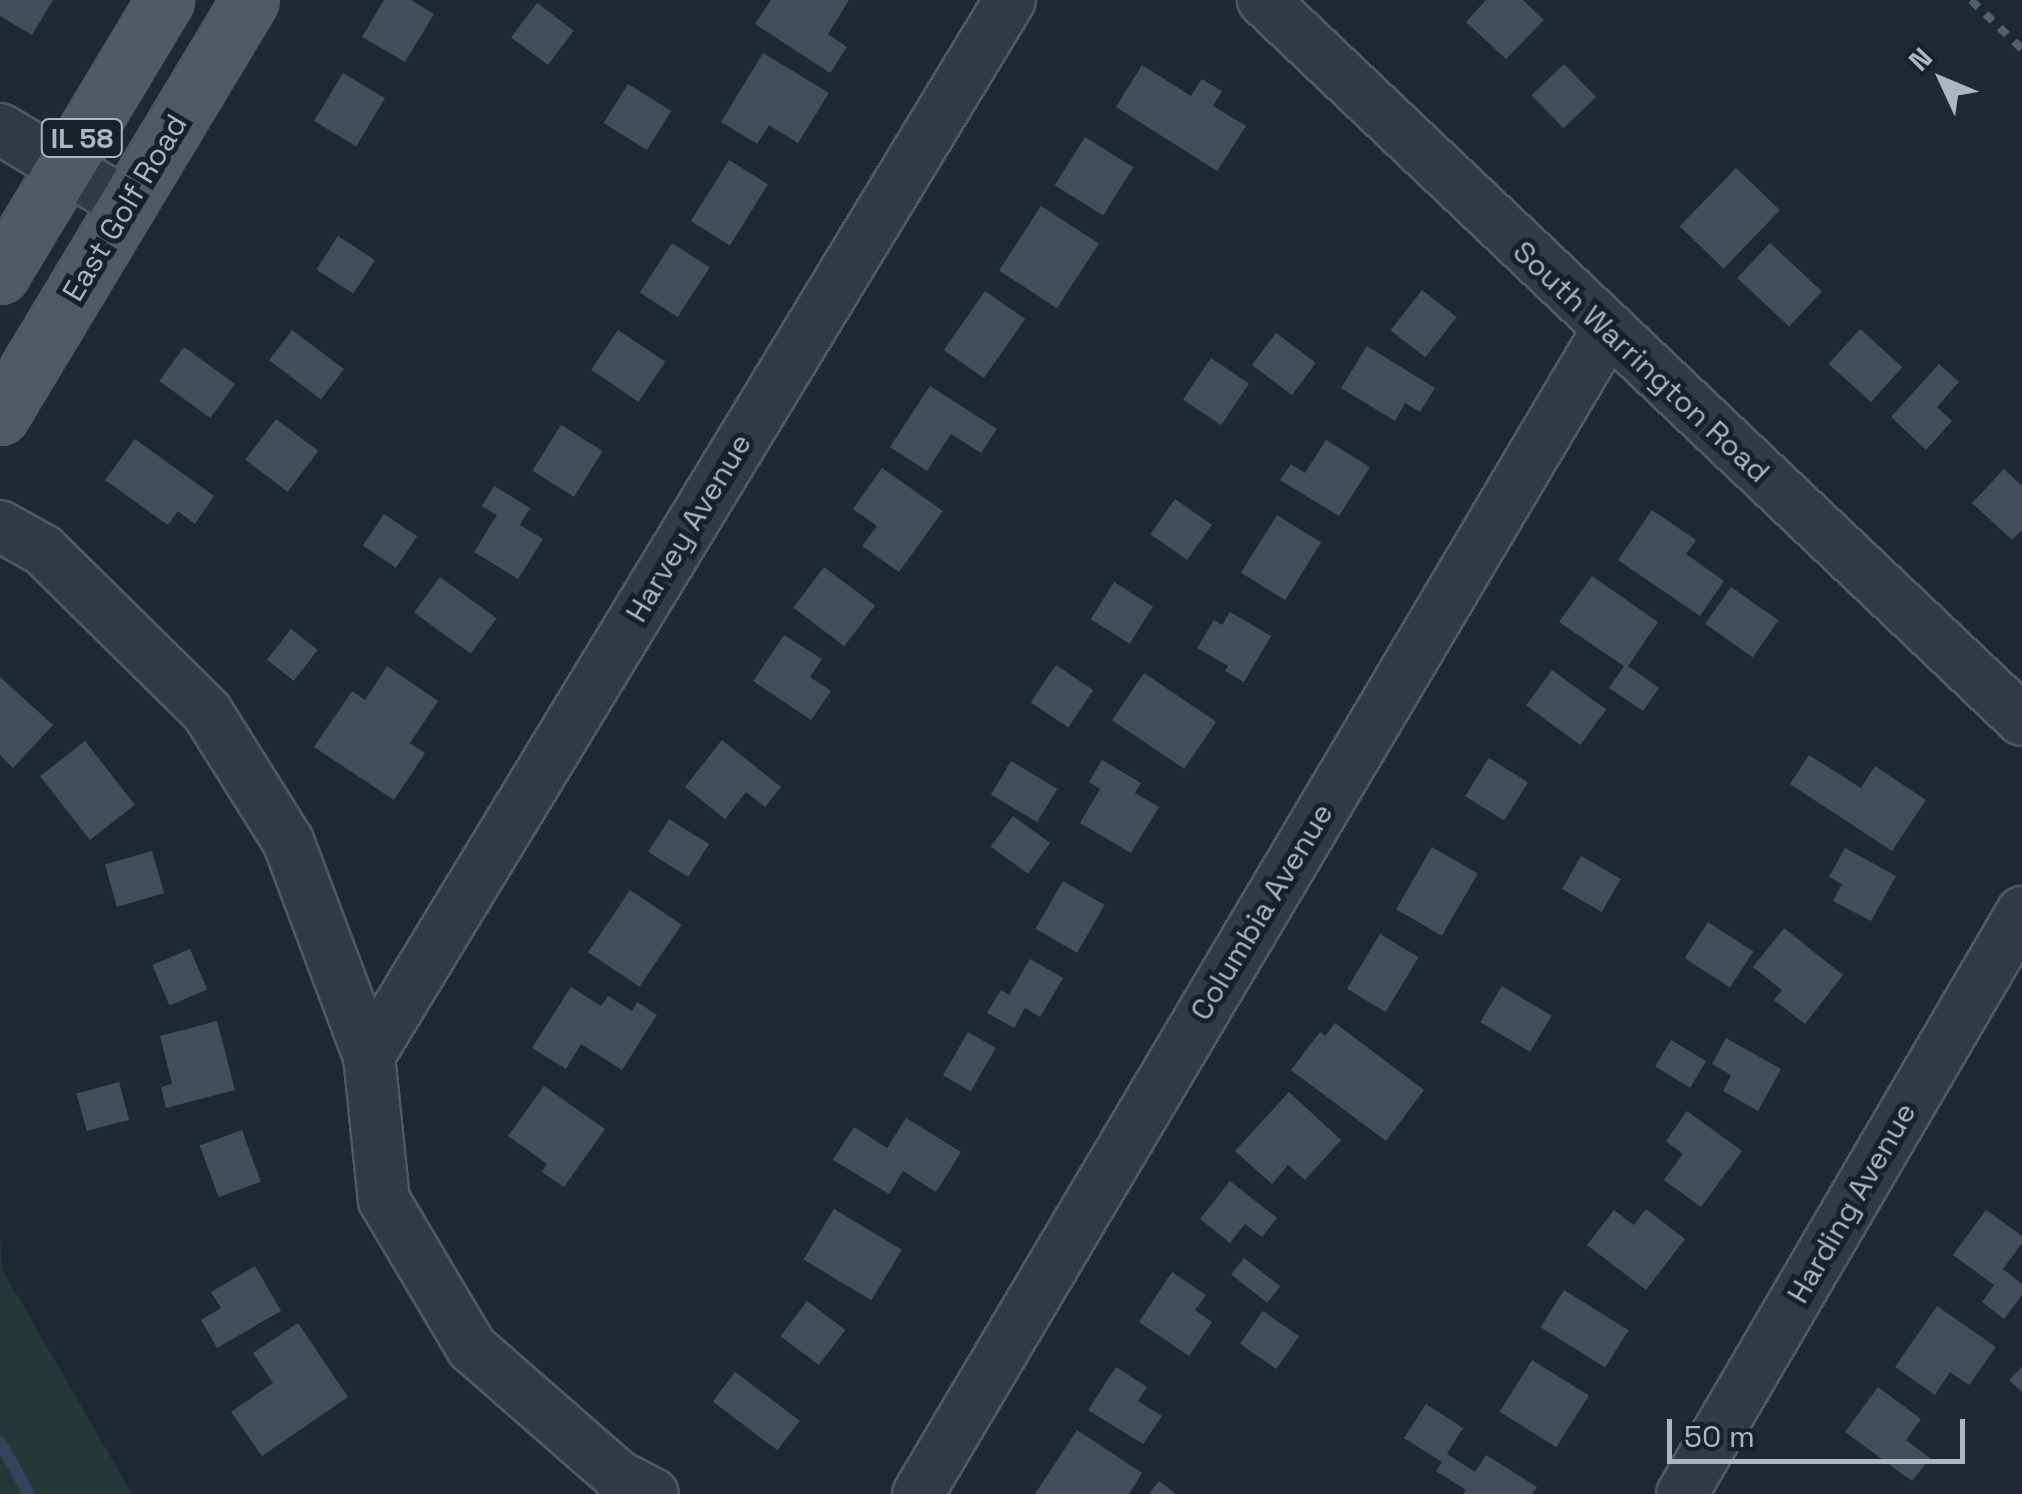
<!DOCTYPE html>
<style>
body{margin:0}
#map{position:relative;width:2022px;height:1494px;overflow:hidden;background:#1f2934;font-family:"Space Grotesk",sans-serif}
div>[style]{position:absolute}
.green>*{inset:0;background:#243838}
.stream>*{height:12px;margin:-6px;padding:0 6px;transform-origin:6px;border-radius:6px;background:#33455c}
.building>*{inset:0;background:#424e5c;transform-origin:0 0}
.roads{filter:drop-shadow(2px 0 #505864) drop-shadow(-2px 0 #505864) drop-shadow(0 2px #505864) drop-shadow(0 -2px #505864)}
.minor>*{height:50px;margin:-25px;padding:0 25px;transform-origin:25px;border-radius:25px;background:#323b45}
.major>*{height:55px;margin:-27.5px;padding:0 27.5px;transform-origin:27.5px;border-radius:27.5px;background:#505a65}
.rail>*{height:8px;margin-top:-4px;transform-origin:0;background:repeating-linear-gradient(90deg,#545f6c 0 10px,transparent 0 20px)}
span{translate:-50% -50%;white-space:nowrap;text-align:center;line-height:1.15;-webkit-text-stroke:10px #182029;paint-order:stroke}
.shield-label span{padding:2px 8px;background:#182029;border:2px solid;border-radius:8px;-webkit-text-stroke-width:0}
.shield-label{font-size:28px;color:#acb5c3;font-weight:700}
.street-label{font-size:30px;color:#acb5c3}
.north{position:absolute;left:1892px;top:30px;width:100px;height:100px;-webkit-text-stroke:8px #182029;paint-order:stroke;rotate:314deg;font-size:28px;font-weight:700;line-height:40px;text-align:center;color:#acb5c3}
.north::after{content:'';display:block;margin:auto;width:35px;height:45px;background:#acb5c3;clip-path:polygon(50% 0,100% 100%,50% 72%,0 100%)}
.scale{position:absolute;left:1667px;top:1419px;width:298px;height:45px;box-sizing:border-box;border:5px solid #acb5c3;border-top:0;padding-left:12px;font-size:30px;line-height:35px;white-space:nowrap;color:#acb5c3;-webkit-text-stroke:8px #182029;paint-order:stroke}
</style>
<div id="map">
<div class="green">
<i style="clip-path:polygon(0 1234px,2px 1269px,132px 1494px,0 1494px)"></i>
</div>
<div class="stream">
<i style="left:0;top:1442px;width:60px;rotate:60.9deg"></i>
</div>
<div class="building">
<i style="clip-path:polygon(0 0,53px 0,32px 35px,0 16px)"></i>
<i style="clip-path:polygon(384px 0,411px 0,434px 14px,405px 62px,362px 37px)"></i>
<i style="clip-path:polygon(771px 0,849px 0,828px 34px,847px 47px,830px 73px,755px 24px)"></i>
<i style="clip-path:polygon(1486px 0,1523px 0,1544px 20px,1506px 59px,1466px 22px)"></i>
<i style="left:537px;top:3px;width:46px;height:43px;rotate:37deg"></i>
<i style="clip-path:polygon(763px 53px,829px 93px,798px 143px,769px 125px,757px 144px,721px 122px)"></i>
<i style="left:1564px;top:64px;width:46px;height:45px;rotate:46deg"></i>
<i style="clip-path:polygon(1142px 65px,1191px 96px,1202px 79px,1222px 91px,1213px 106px,1246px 126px,1217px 171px,1116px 107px)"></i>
<i style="left:343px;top:73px;width:49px;height:56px;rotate:31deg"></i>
<i style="left:628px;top:84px;width:51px;height:46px;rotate:32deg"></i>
<i style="left:1085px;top:137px;width:57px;height:57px;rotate:32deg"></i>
<i style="left:729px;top:160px;width:46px;height:72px;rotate:32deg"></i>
<i style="left:1736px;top:168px;width:61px;height:81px;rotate:44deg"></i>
<i style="left:1041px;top:206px;width:69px;height:77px;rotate:33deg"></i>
<i style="left:338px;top:236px;width:44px;height:40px;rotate:33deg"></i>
<i style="left:672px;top:243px;width:45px;height:59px;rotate:33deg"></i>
<i style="left:1770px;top:243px;width:71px;height:48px;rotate:43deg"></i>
<i style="left:1422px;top:290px;width:44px;height:51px;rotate:38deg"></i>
<i style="left:985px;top:291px;width:49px;height:72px;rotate:35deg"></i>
<i style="left:1860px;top:329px;width:57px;height:47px;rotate:42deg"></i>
<i style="left:292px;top:330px;width:65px;height:38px;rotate:37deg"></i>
<i style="left:618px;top:330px;width:57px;height:48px;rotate:34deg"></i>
<i style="left:1276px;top:333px;width:50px;height:40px;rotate:37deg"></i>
<i style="clip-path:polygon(1367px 346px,1435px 388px,1420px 412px,1405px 403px,1395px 421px,1341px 388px)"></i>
<i style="left:184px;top:347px;width:63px;height:42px;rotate:36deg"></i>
<i style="left:1211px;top:358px;width:46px;height:50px;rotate:34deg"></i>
<i style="clip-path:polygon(1939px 364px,1959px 382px,1937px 407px,1952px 421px,1926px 450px,1891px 417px)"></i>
<i style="clip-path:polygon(930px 386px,997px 429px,981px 453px,951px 434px,927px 471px,890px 447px)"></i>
<i style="left:276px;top:419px;width:53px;height:51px;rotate:37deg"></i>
<i style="left:561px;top:425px;width:49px;height:54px;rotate:32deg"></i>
<i style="clip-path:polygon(135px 439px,214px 496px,195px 524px,178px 511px,168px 525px,105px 480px)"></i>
<i style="clip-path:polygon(1326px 440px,1370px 467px,1339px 516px,1280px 480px,1291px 464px,1305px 473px)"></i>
<i style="clip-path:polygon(882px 468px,943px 511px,899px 572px,862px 546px,877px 526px,853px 509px)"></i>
<i style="clip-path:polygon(2004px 469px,2022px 486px,2022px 530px,2012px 540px,1972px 503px)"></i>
<i style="clip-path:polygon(494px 486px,530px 508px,520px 525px,543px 539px,518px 579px,474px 552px,497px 515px,482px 506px)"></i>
<i style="left:1175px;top:499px;width:45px;height:43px;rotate:35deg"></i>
<i style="clip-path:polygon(1652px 510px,1696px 540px,1686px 554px,1724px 581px,1700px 616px,1618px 560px)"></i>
<i style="left:384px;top:514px;width:40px;height:38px;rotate:34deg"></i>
<i style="left:1277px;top:515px;width:52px;height:68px;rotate:32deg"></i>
<i style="left:824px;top:567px;width:64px;height:51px;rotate:37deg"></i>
<i style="clip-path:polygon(1592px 576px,1658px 622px,1628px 666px,1659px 688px,1643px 711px,1609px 688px,1624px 666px,1559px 622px)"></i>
<i style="left:440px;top:577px;width:70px;height:44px;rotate:36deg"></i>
<i style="left:1114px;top:582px;width:46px;height:44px;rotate:32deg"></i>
<i style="left:1731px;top:587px;width:58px;height:45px;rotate:35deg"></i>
<i style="clip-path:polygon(1230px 612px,1271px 636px,1244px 682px,1225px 671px,1228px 666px,1197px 648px,1214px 620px,1222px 625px)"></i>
<i style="left:291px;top:629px;width:34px;height:39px;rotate:38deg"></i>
<i style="clip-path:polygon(784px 635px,822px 659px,810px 677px,831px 691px,811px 720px,753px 681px)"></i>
<i style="left:1056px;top:665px;width:45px;height:45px;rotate:34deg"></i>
<i style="clip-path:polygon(387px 666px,438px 701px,410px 743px,425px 753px,394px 800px,314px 747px,352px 691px,365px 700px)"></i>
<i style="left:1552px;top:670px;width:67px;height:44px;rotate:36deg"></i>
<i style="left:1144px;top:673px;width:87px;height:57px;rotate:34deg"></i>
<i style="clip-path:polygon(0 677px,53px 725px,13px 768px,0 755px)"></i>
<i style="clip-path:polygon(722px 740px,781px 787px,765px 807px,746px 792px,725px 819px,685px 787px)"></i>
<i style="left:85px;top:741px;width:81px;height:57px;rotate:52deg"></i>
<i style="clip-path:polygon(1809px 755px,1861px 788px,1875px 766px,1926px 800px,1892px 851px,1790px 784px)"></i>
<i style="left:1489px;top:758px;width:46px;height:45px;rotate:32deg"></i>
<i style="clip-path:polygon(1102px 760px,1141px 783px,1135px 793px,1159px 807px,1131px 853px,1080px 823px,1100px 789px,1089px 782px)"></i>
<i style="left:1011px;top:761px;width:54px;height:39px;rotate:31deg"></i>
<i style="left:1013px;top:816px;width:46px;height:38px;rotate:36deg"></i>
<i style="left:669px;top:819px;width:47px;height:39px;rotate:32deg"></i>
<i style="left:1432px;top:847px;width:53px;height:72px;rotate:30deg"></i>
<i style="clip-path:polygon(1845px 848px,1896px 876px,1871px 921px,1833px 901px,1842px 884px,1829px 877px)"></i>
<i style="left:152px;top:851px;width:44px;height:49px;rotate:74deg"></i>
<i style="left:1581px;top:856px;width:46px;height:38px;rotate:30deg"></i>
<i style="left:1063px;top:881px;width:48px;height:55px;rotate:30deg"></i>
<i style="left:630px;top:890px;width:62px;height:75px;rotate:34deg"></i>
<i style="left:1708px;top:922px;width:54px;height:43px;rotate:33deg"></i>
<i style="clip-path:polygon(1784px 928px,1843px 975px,1805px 1024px,1774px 1000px,1782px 990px,1753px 967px)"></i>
<i style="left:1380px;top:934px;width:45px;height:64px;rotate:31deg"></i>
<i style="left:190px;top:949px;width:44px;height:41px;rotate:67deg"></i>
<i style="clip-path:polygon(1030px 959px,1063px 978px,1040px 1017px,1025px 1008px,1014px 1028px,987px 1013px,1001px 990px,1009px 995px)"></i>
<i style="left:1502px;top:986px;width:58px;height:42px;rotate:31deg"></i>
<i style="clip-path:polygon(571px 987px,601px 1006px,608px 996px,632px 1011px,637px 1002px,657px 1015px,622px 1070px,581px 1044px,566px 1069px,532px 1048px)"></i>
<i style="clip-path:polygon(217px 1021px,235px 1090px,166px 1108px,161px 1087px,172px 1084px,160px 1036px)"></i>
<i style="clip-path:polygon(1335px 1023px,1424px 1090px,1386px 1141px,1291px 1070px,1320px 1032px,1325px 1036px)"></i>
<i style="left:968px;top:1032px;width:32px;height:50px;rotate:30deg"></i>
<i style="clip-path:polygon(1726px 1038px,1781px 1069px,1758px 1111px,1723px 1091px,1731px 1075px,1712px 1064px)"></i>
<i style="left:1671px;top:1040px;width:41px;height:31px;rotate:31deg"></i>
<i style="left:119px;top:1082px;width:39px;height:44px;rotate:75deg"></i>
<i style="clip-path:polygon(544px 1086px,605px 1129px,564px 1187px,542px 1172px,547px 1164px,508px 1136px)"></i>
<i style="clip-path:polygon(1289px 1092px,1341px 1140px,1305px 1180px,1288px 1165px,1272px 1184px,1235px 1151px)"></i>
<i style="clip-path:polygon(1687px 1111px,1742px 1151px,1701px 1207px,1664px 1180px,1683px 1154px,1666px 1141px)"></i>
<i style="clip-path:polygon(906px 1118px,961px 1152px,936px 1192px,903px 1171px,889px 1194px,833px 1160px,854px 1127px,887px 1148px)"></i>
<i style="left:242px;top:1130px;width:55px;height:45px;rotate:70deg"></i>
<i style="clip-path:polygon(1230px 1181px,1277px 1218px,1262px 1237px,1245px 1224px,1230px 1243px,1200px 1219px)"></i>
<i style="left:834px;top:1209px;width:79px;height:59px;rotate:31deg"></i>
<i style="clip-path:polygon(1646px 1209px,1685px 1239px,1646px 1290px,1587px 1245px,1614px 1210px,1634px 1225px)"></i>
<i style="clip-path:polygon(1986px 1210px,2022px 1236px,2022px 1243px,2003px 1269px,2022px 1284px,2022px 1295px,2004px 1319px,1982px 1302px,1994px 1285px,1953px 1255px)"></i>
<i style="left:1244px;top:1258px;width:46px;height:21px;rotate:38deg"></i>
<i style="clip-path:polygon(255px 1266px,281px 1311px,217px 1348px,201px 1320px,221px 1308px,211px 1292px)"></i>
<i style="clip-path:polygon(1172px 1272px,1206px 1295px,1195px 1310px,1212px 1322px,1189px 1356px,1139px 1322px)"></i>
<i style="left:1564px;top:1290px;width:76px;height:44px;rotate:32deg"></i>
<i style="left:807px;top:1301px;width:48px;height:44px;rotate:37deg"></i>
<i style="clip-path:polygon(1937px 1306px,1996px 1347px,1969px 1385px,1950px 1372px,1935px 1395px,1895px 1367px)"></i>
<i style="left:1263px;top:1311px;width:44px;height:40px;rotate:35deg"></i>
<i style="clip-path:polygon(298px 1323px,348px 1397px,262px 1456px,231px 1412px,273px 1383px,253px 1353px)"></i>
<i style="left:1532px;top:1360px;width:67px;height:61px;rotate:32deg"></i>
<i style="clip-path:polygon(1116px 1367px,1147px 1387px,1138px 1401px,1162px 1416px,1143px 1444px,1088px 1410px)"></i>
<i style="clip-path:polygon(2022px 1367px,2022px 1392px,2009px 1380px)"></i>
<i style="left:735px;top:1372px;width:81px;height:37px;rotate:37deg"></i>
<i style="clip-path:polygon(1878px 1387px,1921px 1419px,1906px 1440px,1930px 1458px,1912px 1481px,1845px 1432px)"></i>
<i style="clip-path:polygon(1426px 1404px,1463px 1428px,1447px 1454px,1475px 1472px,1486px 1455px,1537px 1487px,1532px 1494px,1463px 1494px,1466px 1490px,1436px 1471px,1442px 1462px,1404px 1438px)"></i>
<i style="clip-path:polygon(1077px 1430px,1142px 1473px,1129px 1494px,1035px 1494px)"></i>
<i style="clip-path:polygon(1159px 1481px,1176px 1494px,1149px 1494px)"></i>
</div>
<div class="roads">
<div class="minor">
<i style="left:1263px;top:0;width:1046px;rotate:43.49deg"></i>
<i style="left:0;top:129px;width:149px;rotate:30.7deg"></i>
<i style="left:0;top:526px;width:49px;rotate:29.2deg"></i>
<i style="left:43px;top:550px;width:231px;rotate:44.6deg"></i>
<i style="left:207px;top:712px;width:152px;rotate:57.9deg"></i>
<i style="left:288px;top:841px;width:230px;rotate:69.4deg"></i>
<i style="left:369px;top:1056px;width:145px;rotate:84.1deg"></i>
<i style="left:384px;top:1200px;width:172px;rotate:59.3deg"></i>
<i style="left:472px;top:1348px;width:194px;rotate:41.2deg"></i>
<i style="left:618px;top:1476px;width:39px;rotate:27deg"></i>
<i style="left:369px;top:1056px;width:1235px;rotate:-58.74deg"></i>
<i style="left:918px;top:1494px;width:1352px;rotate:-59.36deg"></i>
<i style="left:1682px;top:1494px;width:674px;rotate:-59.71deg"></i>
</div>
<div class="major">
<i style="left:0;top:275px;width:321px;rotate:-59deg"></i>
<i style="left:0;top:416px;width:485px;rotate:-59deg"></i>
</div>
</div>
<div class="rail">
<i style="left:1971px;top:0;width:71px;rotate:43.9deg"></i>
</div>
<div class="shield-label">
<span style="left:82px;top:138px">IL 58</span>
</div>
<div class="street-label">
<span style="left:125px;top:208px;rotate:-59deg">East Golf Road</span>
<span style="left:1641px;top:362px;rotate:43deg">South Warrington Road</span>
<span style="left:689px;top:528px;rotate:-59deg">Harvey Avenue</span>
<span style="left:1262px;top:912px;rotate:-59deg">Columbia Avenue</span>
<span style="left:1852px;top:1203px;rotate:-60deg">Harding Avenue</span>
</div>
<div class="north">N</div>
<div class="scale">50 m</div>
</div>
